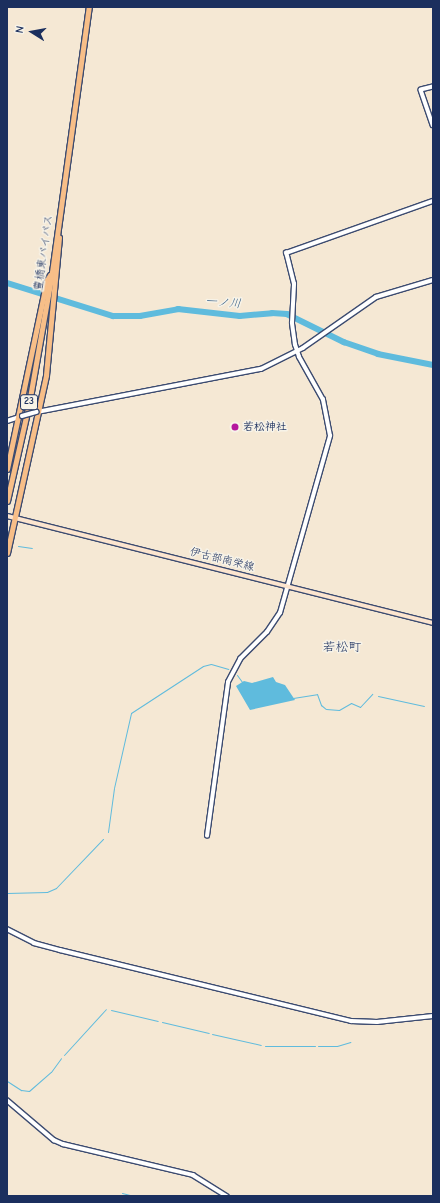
<!DOCTYPE html>
<meta charset="utf-8">
<style>
body{margin:0}
#map{position:relative;width:440px;height:1203px;overflow:hidden;background:#f5e8d4;font-family:"Comic Neue","Klee One",sans-serif}
div>[style]{position:absolute}
.water>*{inset:0;background:#5fbbdd}
.stream>*{height:1px;margin:-0.5px;padding:0 0.5px;transform-origin:0.5px;border-radius:0.5px;background:#5fbbdd}
.river>*{height:5.5px;margin:-2.75px;padding:0 2.75px;transform-origin:2.75px;border-radius:2.75px;background:#5fbbdd}
.roads{filter:drop-shadow(1px 0 #3c4b70) drop-shadow(-1px 0 #3c4b70) drop-shadow(0 1px #3c4b70) drop-shadow(0 -1px #3c4b70)}
.tertiary>*{height:3.5px;margin:-1.75px;padding:0 1.75px;transform-origin:1.75px;border-radius:1.75px;background:#fff}
.secondary>*{height:4px;margin:-2px;padding:0 2px;transform-origin:2px;border-radius:2px;background:#fce5cf}
.trunk>*{height:5px;margin:-2.5px;padding:0 2.5px;transform-origin:2.5px;border-radius:2.5px;background:#f7be88}
.bridges{filter:drop-shadow(1px 0 #3c4b70) drop-shadow(-1px 0 #3c4b70) drop-shadow(0 1px #3c4b70) drop-shadow(0 -1px #3c4b70)}
.tertiary-bridge>*{height:3.5px;margin:-1.75px;padding:0 1.75px;transform-origin:1.75px;border-radius:1.75px;background:#fff}
.dots>*{width:11px;height:11px;translate:-50% -50%;box-sizing:border-box;border:2px solid #f7f3e8;border-radius:50%}
span{translate:-50% -50%;white-space:nowrap;text-align:center;line-height:1.15;-webkit-text-stroke:3px #f7f3e8;paint-order:stroke}
.shield-label span{padding:1px 3px;background:#f7f3e8;border:1px solid;border-radius:3px;-webkit-text-stroke-width:0}
.shield-label{font-size:10px;color:#1b2f5e;font-weight:700}
.street-label{font-size:11px;color:#1b2f5e}
.poi-label{font-size:11px;color:#1b2f5e;font-weight:700}
.left{translate:0 -50%;text-align:left}
.water-label{font-size:12px;color:#2f5984;font-style:italic}
.quarter-label{font-size:13px;color:#1b2f5e}
.frame{position:absolute;inset:0;border:8px solid #1b2f5e;pointer-events:none}
.north{position:absolute;left:12px;top:12px;width:40px;height:40px;-webkit-text-stroke:3px #f7f3e8;paint-order:stroke;rotate:281deg;font-size:11px;font-weight:700;line-height:16px;text-align:center;color:#1b2f5e}
.north::after{content:'';display:block;margin:auto;width:14px;height:18px;background:#1b2f5e;clip-path:polygon(50% 0,100% 100%,50% 72%,0 100%)}
</style>
<div id="map">
<div class="water">
<i style="clip-path:polygon(273px 677px,276px 682px,285px 685px,295px 700px,250px 710px,236px 686px,244px 681px,252px 683px)"></i>
</div>
<div class="stream">
<i style="left:18px;top:546px;width:14px;rotate:8deg"></i>
<i style="left:237px;top:675px;width:9px;rotate:54deg"></i>
<i style="left:378px;top:696px;width:47px;rotate:12.3deg"></i>
<i style="left:293px;top:698px;width:24px;rotate:-9deg"></i>
<i style="left:317px;top:694px;width:12px;rotate:70deg"></i>
<i style="left:321px;top:705px;width:6px;rotate:39deg"></i>
<i style="left:326px;top:709px;width:13px;rotate:4deg"></i>
<i style="left:339px;top:710px;width:14px;rotate:-30deg"></i>
<i style="left:351px;top:703px;width:10px;rotate:24deg"></i>
<i style="left:360px;top:707px;width:18px;rotate:-47deg"></i>
<i style="left:108px;top:832px;width:44px;rotate:-82.2deg"></i>
<i style="left:114px;top:788px;width:77px;rotate:-77.2deg"></i>
<i style="left:131px;top:713px;width:86px;rotate:-33.1deg"></i>
<i style="left:203px;top:666px;width:8px;rotate:-14deg"></i>
<i style="left:211px;top:664px;width:18px;rotate:16deg"></i>
<i style="left:7px;top:893px;width:40px;rotate:-1.4deg"></i>
<i style="left:47px;top:892px;width:10px;rotate:-24deg"></i>
<i style="left:56px;top:888px;width:68px;rotate:-46.2deg"></i>
<i style="left:111px;top:1010px;width:48px;rotate:13.2deg"></i>
<i style="left:162px;top:1022px;width:48px;rotate:13.2deg"></i>
<i style="left:212px;top:1034px;width:50px;rotate:12.7deg"></i>
<i style="left:265px;top:1046px;width:50px"></i>
<i style="left:318px;top:1046px;width:19px"></i>
<i style="left:337px;top:1046px;width:14px;rotate:-17deg"></i>
<i style="left:64px;top:1055px;width:62px;rotate:-47.6deg"></i>
<i style="left:7px;top:1081px;width:17px;rotate:33deg"></i>
<i style="left:21px;top:1090px;width:8px;rotate:7deg"></i>
<i style="left:29px;top:1091px;width:29px;rotate:-41deg"></i>
<i style="left:51px;top:1072px;width:17px;rotate:-54deg"></i>
<i style="left:122px;top:1193px;width:12px;rotate:14deg"></i>
</div>
<div class="river">
<i style="left:7px;top:283px;width:111px;rotate:17.3deg"></i>
<i style="left:113px;top:316px;width:27px"></i>
<i style="left:140px;top:316px;width:39px;rotate:-10deg"></i>
<i style="left:178px;top:309px;width:62px;rotate:6.4deg"></i>
<i style="left:240px;top:316px;width:32px;rotate:-5deg"></i>
<i style="left:272px;top:313px;width:15px;rotate:4deg"></i>
<i style="left:287px;top:314px;width:64px;rotate:26.2deg"></i>
<i style="left:344px;top:342px;width:36px;rotate:19deg"></i>
<i style="left:378px;top:354px;width:56px;rotate:11.3deg"></i>
</div>
<div class="roads">
<div class="tertiary">
<i style="left:433px;top:87px;width:12px;rotate:166deg"></i>
<i style="left:421px;top:90px;width:37px;rotate:71deg"></i>
<i style="left:37px;top:412px;width:228px;rotate:-10.9deg"></i>
<i style="left:261px;top:369px;width:47px;rotate:-26.6deg"></i>
<i style="left:303px;top:348px;width:89px;rotate:-34.9deg"></i>
<i style="left:376px;top:297px;width:59px;rotate:-16.6deg"></i>
<i style="left:7px;top:421px;width:13px;rotate:-18deg"></i>
<i style="left:207px;top:836px;width:155px;rotate:-82.2deg"></i>
<i style="left:228px;top:682px;width:26px;rotate:-62deg"></i>
<i style="left:240px;top:659px;width:38px;rotate:-45deg"></i>
<i style="left:267px;top:632px;width:23px;rotate:-56deg"></i>
<i style="left:280px;top:613px;width:184px;rotate:-74.2deg"></i>
<i style="left:330px;top:436px;width:37px;rotate:-101deg"></i>
<i style="left:323px;top:400px;width:49px;rotate:-119.2deg"></i>
<i style="left:299px;top:357px;width:13px;rotate:-108deg"></i>
<i style="left:295px;top:345px;width:22px;rotate:-98deg"></i>
<i style="left:292px;top:323px;width:39px;rotate:-87deg"></i>
<i style="left:294px;top:284px;width:32px;rotate:-104deg"></i>
<i style="left:286px;top:253px;width:156px;rotate:-19.5deg"></i>
<i style="left:7px;top:929px;width:30px;rotate:27deg"></i>
<i style="left:34px;top:943px;width:27px;rotate:15deg"></i>
<i style="left:60px;top:950px;width:300px;rotate:13.7deg"></i>
<i style="left:351px;top:1021px;width:26px;rotate:2deg"></i>
<i style="left:377px;top:1022px;width:56px;rotate:-6.1deg"></i>
<i style="left:7px;top:1100px;width:62px;rotate:40.4deg"></i>
<i style="left:54px;top:1140px;width:10px;rotate:24deg"></i>
<i style="left:63px;top:1144px;width:134px;rotate:13.4deg"></i>
<i style="left:193px;top:1175px;width:40px;rotate:32deg"></i>
</div>
<div class="secondary">
<i style="left:7px;top:516px;width:439px;rotate:14.1deg"></i>
</div>
<div class="trunk">
<i style="left:7px;top:469px;width:193px;rotate:-78.1deg"></i>
<i style="left:47px;top:280px;width:6px;rotate:-59deg"></i>
<i style="left:7px;top:501px;width:100px;rotate:-77.3deg"></i>
<i style="left:29px;top:403px;width:133px;rotate:-80deg"></i>
<i style="left:52px;top:272px;width:268px;rotate:-82.1deg"></i>
<i style="left:7px;top:553px;width:182px;rotate:-77.6deg"></i>
<i style="left:46px;top:375px;width:138px;rotate:-84.6deg"></i>
</div>
</div>
<div class="bridges">
<div class="tertiary-bridge">
<i style="left:22px;top:416px;width:15px;rotate:-16deg"></i>
</div>
</div>
<div class="dots">
<i style="left:235px;top:427px;background:#b5179e"></i>
</div>
<div class="shield-label">
<span style="left:29px;top:402px">23</span>
</div>
<div class="street-label">
<span style="left:44px;top:253px;rotate:-82deg">豊橋東バイパス</span>
<span style="left:222px;top:560px;rotate:14deg">伊古部南栄線</span>
</div>
<div class="poi-label">
<span class="left" style="left:243px;top:427px">若松神社</span>
</div>
<div class="water-label">
<span style="left:223px;top:303px;rotate:5deg">一ノ川</span>
</div>
<div class="quarter-label">
<span style="left:342px;top:647px">若松町</span>
</div>
<div class="frame"></div>
<div class="north">N</div>
</div>
